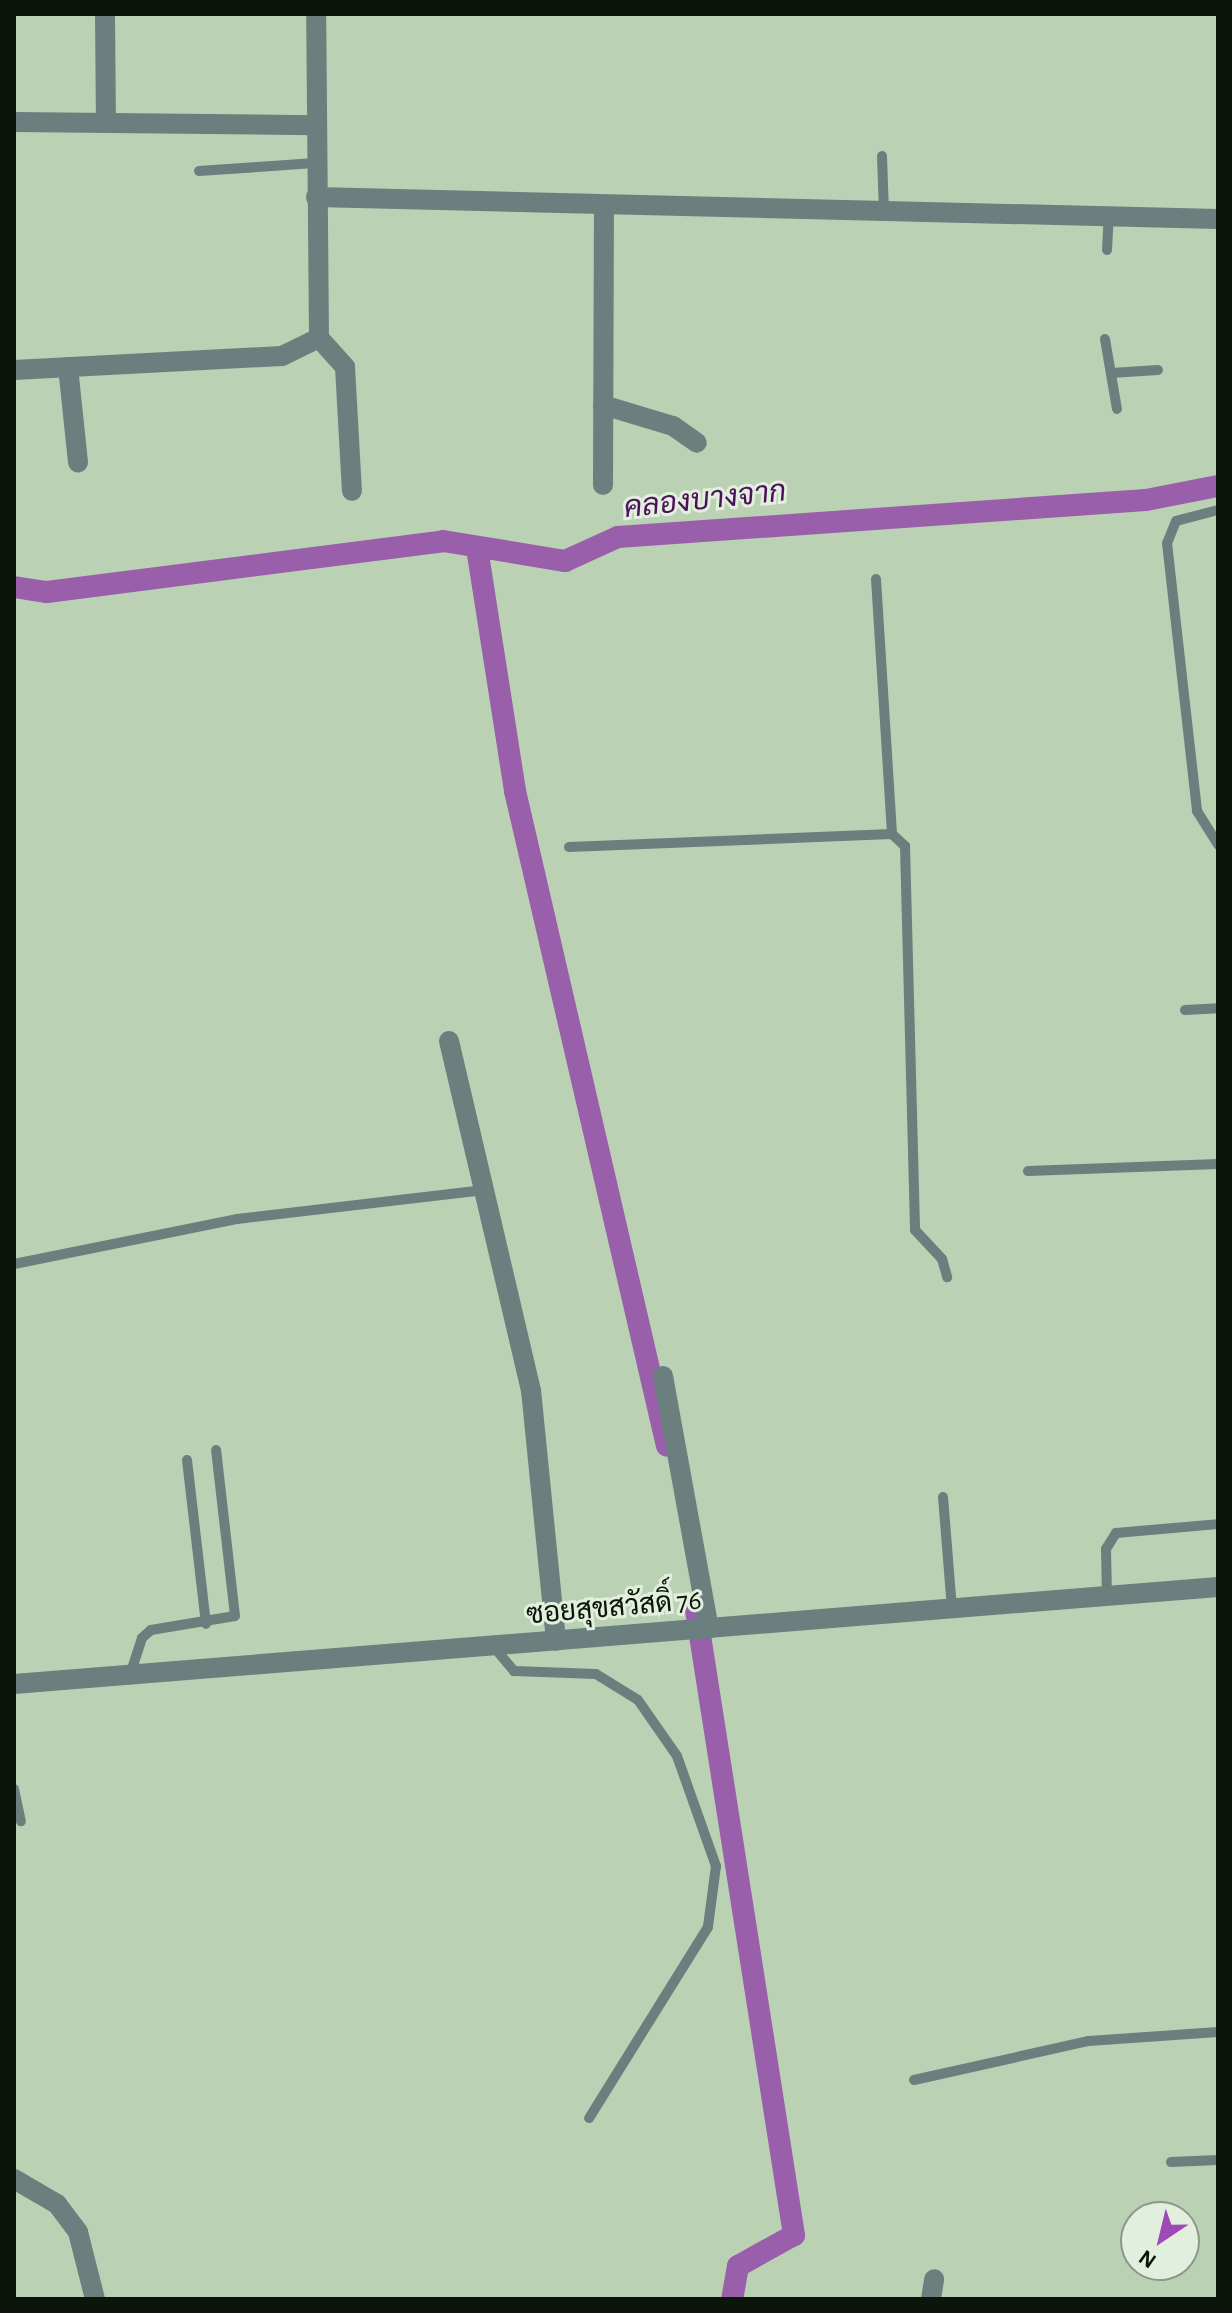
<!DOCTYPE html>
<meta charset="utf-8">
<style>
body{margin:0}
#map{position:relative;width:1232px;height:2313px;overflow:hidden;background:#bad2b3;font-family:"Alegreya Sans",Sarabun,sans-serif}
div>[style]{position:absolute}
.canal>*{height:22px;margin:-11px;padding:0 11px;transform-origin:11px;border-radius:11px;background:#9a5fab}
.service>*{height:10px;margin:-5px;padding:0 5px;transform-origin:5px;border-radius:5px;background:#6b7f7f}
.minor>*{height:20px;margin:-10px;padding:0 10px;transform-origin:10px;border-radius:10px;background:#6b7f7f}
.tertiary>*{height:20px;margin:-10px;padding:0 10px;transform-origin:10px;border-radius:10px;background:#6b7f7f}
span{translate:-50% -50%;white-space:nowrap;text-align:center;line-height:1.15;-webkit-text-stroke:6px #e2efde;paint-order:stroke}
.street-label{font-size:28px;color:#0c150a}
.water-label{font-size:30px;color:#4a1158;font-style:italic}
.frame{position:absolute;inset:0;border:16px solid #0c150a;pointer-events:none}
.north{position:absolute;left:1120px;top:2201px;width:80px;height:80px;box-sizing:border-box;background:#e2efde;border:2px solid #8c9889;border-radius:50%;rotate:215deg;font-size:22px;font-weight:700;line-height:32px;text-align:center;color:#0c150a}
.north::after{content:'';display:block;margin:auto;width:28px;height:36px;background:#9f49b7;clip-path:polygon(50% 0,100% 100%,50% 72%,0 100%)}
</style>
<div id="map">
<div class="canal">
<i style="left:477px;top:548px;width:246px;rotate:81.1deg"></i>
<i style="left:515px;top:791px;width:672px;rotate:76.94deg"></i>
<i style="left:14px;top:587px;width:33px;rotate:9deg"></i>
<i style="left:47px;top:592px;width:399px;rotate:-7.3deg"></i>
<i style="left:443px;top:541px;width:124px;rotate:9.3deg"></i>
<i style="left:565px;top:561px;width:58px;rotate:-24.4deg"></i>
<i style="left:618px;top:537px;width:529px;rotate:-4.01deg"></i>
<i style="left:1146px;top:500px;width:73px;rotate:-11deg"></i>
<i style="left:696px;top:1610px;width:633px;rotate:81.09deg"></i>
<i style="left:794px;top:2235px;width:64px;rotate:151deg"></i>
<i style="left:738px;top:2266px;width:34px;rotate:100deg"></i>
</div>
<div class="service">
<i style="left:882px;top:156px;width:56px;rotate:88deg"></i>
<i style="left:199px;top:171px;width:116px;rotate:-3.9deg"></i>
<i style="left:1107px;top:250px;width:33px;rotate:-87deg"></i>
<i style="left:1105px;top:339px;width:71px;rotate:80.3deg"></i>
<i style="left:1111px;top:373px;width:47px;rotate:-3.7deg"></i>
<i style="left:1218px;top:510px;width:43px;rotate:165.3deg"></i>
<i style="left:1176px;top:521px;width:24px;rotate:112deg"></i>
<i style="left:1167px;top:543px;width:270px;rotate:83.6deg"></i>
<i style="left:1197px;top:811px;width:40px;rotate:58deg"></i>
<i style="left:876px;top:579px;width:256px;rotate:86.4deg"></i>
<i style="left:569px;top:847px;width:323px;rotate:-2.3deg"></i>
<i style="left:892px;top:834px;width:18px;rotate:43deg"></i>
<i style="left:905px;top:846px;width:384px;rotate:88.5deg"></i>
<i style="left:915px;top:1230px;width:40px;rotate:47deg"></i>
<i style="left:942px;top:1259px;width:19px;rotate:74deg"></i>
<i style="left:1185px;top:1010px;width:33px;rotate:-3deg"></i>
<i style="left:1028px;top:1171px;width:190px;rotate:-2.1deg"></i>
<i style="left:14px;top:1264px;width:227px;rotate:-11.4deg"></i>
<i style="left:237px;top:1219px;width:249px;rotate:-6.7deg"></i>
<i style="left:187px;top:1460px;width:165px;rotate:83.4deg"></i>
<i style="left:943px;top:1497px;width:112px;rotate:85.4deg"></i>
<i style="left:1107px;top:1597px;width:48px;rotate:-91.2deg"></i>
<i style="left:1106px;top:1549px;width:19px;rotate:-58deg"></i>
<i style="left:1116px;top:1533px;width:102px;rotate:-5deg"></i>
<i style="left:493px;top:1646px;width:33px;rotate:50deg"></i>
<i style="left:514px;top:1671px;width:82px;rotate:2.1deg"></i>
<i style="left:596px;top:1674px;width:49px;rotate:31.8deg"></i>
<i style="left:638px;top:1700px;width:68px;rotate:55.1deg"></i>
<i style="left:677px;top:1756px;width:117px;rotate:70.5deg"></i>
<i style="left:716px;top:1866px;width:62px;rotate:97.5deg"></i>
<i style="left:708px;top:1927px;width:225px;rotate:121.9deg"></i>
<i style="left:130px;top:1675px;width:39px;rotate:-72deg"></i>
<i style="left:142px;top:1638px;width:12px;rotate:-42deg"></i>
<i style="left:151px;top:1630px;width:85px;rotate:-9.5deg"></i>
<i style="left:235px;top:1616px;width:167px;rotate:-96.5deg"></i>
<i style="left:14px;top:1789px;width:33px;rotate:78deg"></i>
<i style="left:914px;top:2080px;width:179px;rotate:-12.6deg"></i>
<i style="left:1089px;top:2041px;width:129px;rotate:-4deg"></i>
<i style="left:1171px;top:2162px;width:47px;rotate:-2.4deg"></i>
</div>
<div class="minor">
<i style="left:105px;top:14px;width:108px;rotate:89.5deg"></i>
<i style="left:14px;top:122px;width:301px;rotate:0.6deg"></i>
<i style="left:316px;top:197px;width:902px;rotate:1.4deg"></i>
<i style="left:319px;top:338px;width:39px;rotate:48deg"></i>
<i style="left:345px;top:367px;width:124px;rotate:86.8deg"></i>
<i style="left:68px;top:367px;width:96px;rotate:84deg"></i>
<i style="left:14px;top:370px;width:268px;rotate:-3deg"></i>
<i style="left:282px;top:356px;width:41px;rotate:-25.9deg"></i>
<i style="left:319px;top:338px;width:324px;rotate:-90.5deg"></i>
<i style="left:603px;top:405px;width:73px;rotate:16.7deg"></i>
<i style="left:673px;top:426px;width:29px;rotate:35deg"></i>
<i style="left:603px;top:485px;width:280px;rotate:-89.8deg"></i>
<i style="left:449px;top:1041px;width:359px;rotate:76.8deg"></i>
<i style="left:531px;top:1390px;width:252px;rotate:84.3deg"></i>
<i style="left:663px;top:1376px;width:257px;rotate:79.7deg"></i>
<i style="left:14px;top:2179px;width:50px;rotate:30.2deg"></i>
<i style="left:57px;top:2204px;width:35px;rotate:53deg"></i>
<i style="left:78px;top:2232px;width:69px;rotate:75.8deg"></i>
<i style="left:931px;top:2299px;width:20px;rotate:-81deg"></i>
</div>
<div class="tertiary">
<i style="left:14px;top:1684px;width:1208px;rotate:-4.61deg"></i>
</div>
<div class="street-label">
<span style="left:614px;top:1608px;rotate:-5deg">ซอยสุขสวัสดิ์ 76</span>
</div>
<div class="water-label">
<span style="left:705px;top:500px;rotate:-6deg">คลองบางจาก</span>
</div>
<div class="frame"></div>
<div class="north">N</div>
</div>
